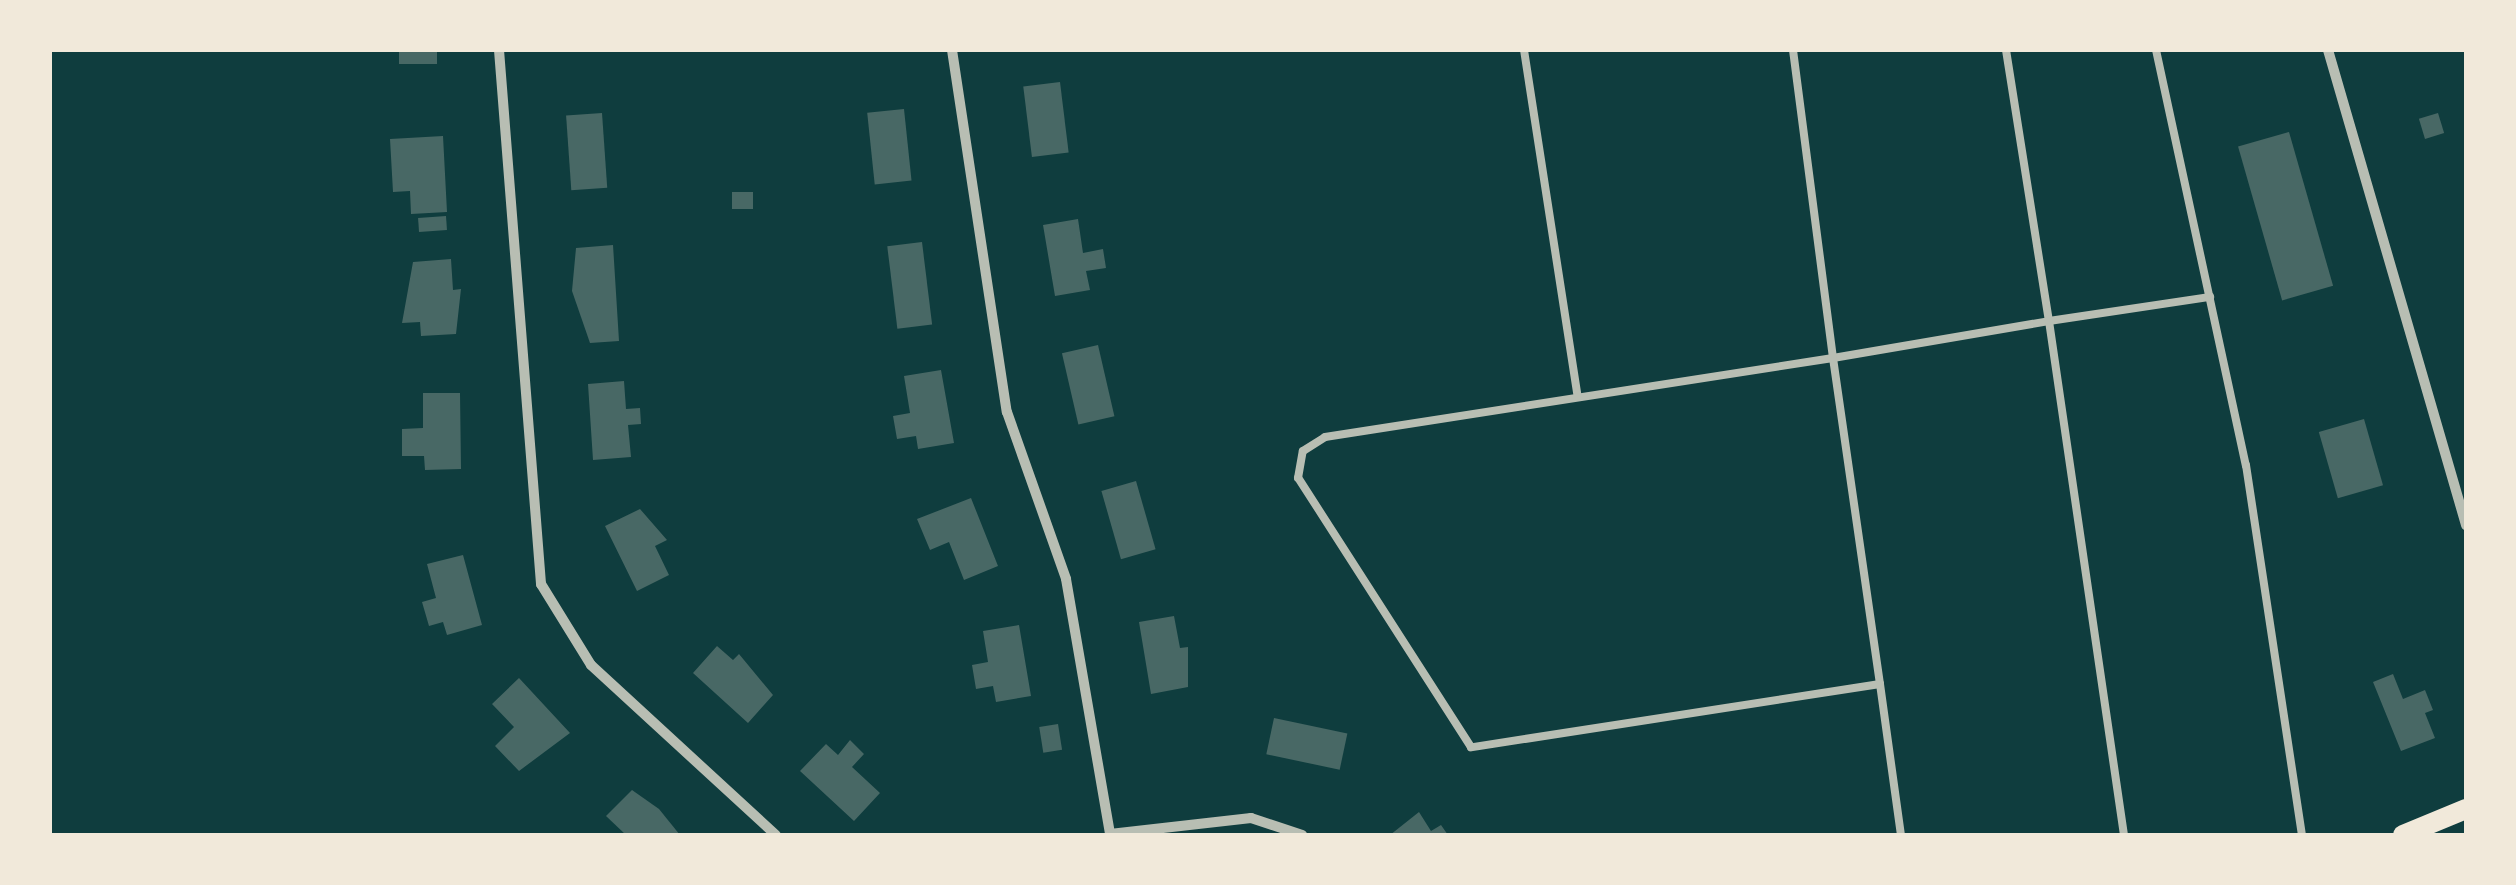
<!DOCTYPE html>
<style>
body{margin:0}
#map{position:relative;width:2516px;height:885px;overflow:hidden;background:#0f3d3e;font-family:Commissioner,sans-serif}
div>[style]{position:absolute}
.building>*{inset:0;background:#486865;transform-origin:0 0}
.service>*{height:8px;margin:-4px;padding:0 4px;transform-origin:4px;border-radius:4px;background:#b8beb3}
.minor>*{height:10px;margin:-5px;padding:0 5px;transform-origin:5px;border-radius:5px;background:#b8beb3}
.secondary>*{height:20px;margin:-10px;padding:0 10px;transform-origin:10px;border-radius:10px;background:#f1e9da}
span{translate:-50% -50%;white-space:nowrap;text-align:center;line-height:1.15;-webkit-text-stroke:8px #f1e9da;paint-order:stroke}
.frame{position:absolute;inset:0;border:52px solid #f1e9da;pointer-events:none}
</style>
<div id="map">
<div class="building">
<i style="left:399px;top:50px;width:38px;height:14px"></i>
<i style="left:1060px;top:82px;width:71px;height:37px;rotate:83deg"></i>
<i style="left:904px;top:109px;width:72px;height:37px;rotate:84deg"></i>
<i style="left:602px;top:113px;width:75px;height:36px;rotate:86deg"></i>
<i style="left:2438px;top:113px;width:21px;height:20px;rotate:73deg"></i>
<i style="left:2289px;top:132px;width:160px;height:53px;rotate:74deg"></i>
<i style="clip-path:polygon(443px 136px,447px 212px,411px 214px,410px 191px,393px 192px,390px 139px)"></i>
<i style="left:732px;top:192px;width:21px;height:17px"></i>
<i style="left:446px;top:216px;width:14px;height:28px;rotate:86deg"></i>
<i style="clip-path:polygon(1078px 219px,1083px 253px,1103px 249px,1106px 268px,1086px 271px,1090px 290px,1055px 296px,1043px 225px)"></i>
<i style="left:922px;top:242px;width:83px;height:35px;rotate:83deg"></i>
<i style="clip-path:polygon(613px 245px,619px 341px,590px 343px,572px 291px,576px 248px)"></i>
<i style="clip-path:polygon(451px 259px,453px 290px,461px 289px,456px 334px,421px 336px,420px 322px,402px 323px,413px 262px)"></i>
<i style="left:1098px;top:345px;width:73px;height:37px;rotate:77deg"></i>
<i style="clip-path:polygon(941px 370px,954px 443px,918px 449px,916px 436px,897px 439px,893px 416px,910px 413px,904px 376px)"></i>
<i style="clip-path:polygon(624px 381px,626px 409px,640px 408px,641px 424px,628px 425px,631px 457px,593px 460px,588px 384px)"></i>
<i style="clip-path:polygon(423px 393px,460px 393px,461px 469px,425px 470px,424px 456px,402px 456px,402px 429px,423px 428px)"></i>
<i style="left:2364px;top:419px;width:69px;height:47px;rotate:74deg"></i>
<i style="left:1136px;top:481px;width:71px;height:36px;rotate:74deg"></i>
<i style="clip-path:polygon(971px 498px,998px 566px,964px 580px,949px 542px,930px 550px,917px 519px)"></i>
<i style="clip-path:polygon(640px 509px,667px 540px,655px 546px,669px 575px,637px 591px,605px 526px)"></i>
<i style="clip-path:polygon(463px 555px,482px 625px,447px 635px,443px 622px,429px 626px,422px 602px,436px 598px,427px 564px)"></i>
<i style="clip-path:polygon(1174px 616px,1180px 648px,1188px 647px,1188px 687px,1151px 694px,1139px 622px)"></i>
<i style="clip-path:polygon(1019px 625px,1031px 696px,996px 702px,993px 686px,976px 689px,972px 665px,988px 662px,983px 631px)"></i>
<i style="clip-path:polygon(717px 646px,733px 660px,739px 654px,773px 695px,748px 723px,693px 673px)"></i>
<i style="clip-path:polygon(2393px 674px,2403px 699px,2425px 690px,2433px 710px,2425px 713px,2435px 738px,2401px 751px,2373px 682px)"></i>
<i style="clip-path:polygon(519px 678px,570px 733px,519px 771px,495px 746px,514px 727px,492px 704px)"></i>
<i style="left:1274px;top:718px;width:75px;height:37px;rotate:12deg"></i>
<i style="left:1058px;top:724px;width:26px;height:19px;rotate:81deg"></i>
<i style="clip-path:polygon(850px 740px,864px 754px,852px 767px,880px 793px,854px 821px,800px 771px,826px 744px,838px 755px)"></i>
<i style="clip-path:polygon(632px 790px,659px 809px,680px 835px,626px 835px,606px 816px)"></i>
<i style="clip-path:polygon(1419px 812px,1431px 831px,1441px 825px,1448px 835px,1390px 835px)"></i>
</div>
<div class="service">
<i style="left:1524px;top:50px;width:348px;rotate:81.2deg"></i>
<i style="left:1793px;top:50px;width:311px;rotate:82.6deg"></i>
<i style="left:1833px;top:358px;width:219px;rotate:-9.7deg"></i>
<i style="left:2049px;top:321px;width:519px;rotate:81.7deg"></i>
<i style="left:2006px;top:50px;width:274px;rotate:81deg"></i>
<i style="left:2049px;top:321px;width:163px;rotate:-8.5deg"></i>
<i style="left:2156px;top:50px;width:425px;rotate:77.8deg"></i>
<i style="left:2246px;top:465px;width:374px;rotate:81.4deg"></i>
<i style="left:1833px;top:358px;width:329px;rotate:81.8deg"></i>
<i style="left:1880px;top:684px;width:414px;rotate:171.2deg"></i>
<i style="left:1471px;top:747px;width:320px;rotate:-122.7deg"></i>
<i style="left:1298px;top:478px;width:27px;rotate:-80deg"></i>
<i style="left:1303px;top:451px;width:26px;rotate:-32deg"></i>
<i style="left:1325px;top:437px;width:514px;rotate:-8.84deg"></i>
<i style="left:1880px;top:684px;width:152px;rotate:82.1deg"></i>
</div>
<div class="minor">
<i style="left:499px;top:50px;width:536px;rotate:85.5deg"></i>
<i style="left:541px;top:584px;width:95px;rotate:58.3deg"></i>
<i style="left:591px;top:665px;width:251px;rotate:42.6deg"></i>
<i style="left:952px;top:50px;width:366px;rotate:81.4deg"></i>
<i style="left:1007px;top:412px;width:177px;rotate:70.5deg"></i>
<i style="left:1066px;top:579px;width:260px;rotate:80.2deg"></i>
<i style="left:2328px;top:50px;width:495px;rotate:73.8deg"></i>
<i style="left:1110px;top:834px;width:142px;rotate:-6.5deg"></i>
<i style="left:1251px;top:818px;width:54px;rotate:18.4deg"></i>
</div>
<div class="secondary">
<i style="left:2403px;top:835px;width:68px;rotate:-22.4deg"></i>
</div>
<div class="frame"></div>
</div>
